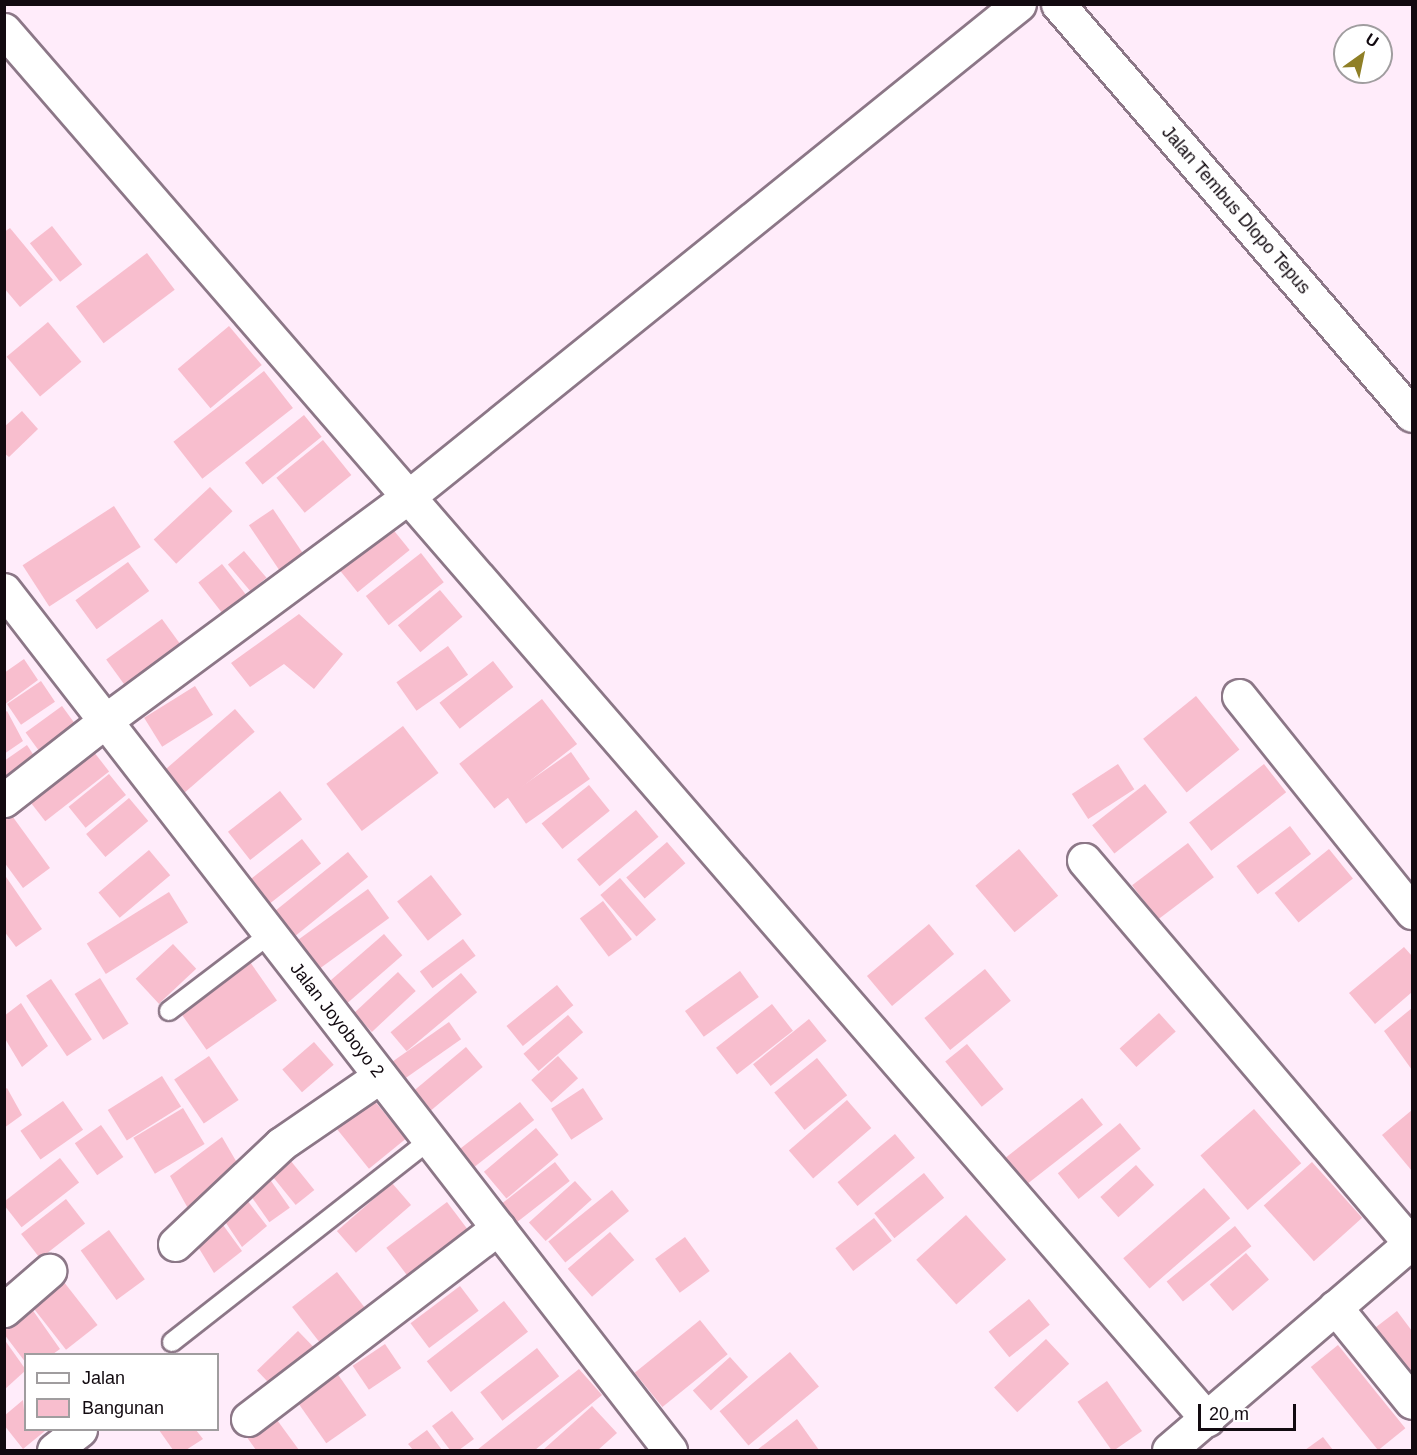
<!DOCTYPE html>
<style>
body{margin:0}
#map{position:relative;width:1417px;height:1455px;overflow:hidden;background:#ffecfa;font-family:Helvetica,sans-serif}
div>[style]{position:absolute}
.building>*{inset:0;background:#f8bece;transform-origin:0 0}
.roads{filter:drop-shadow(2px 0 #8c7787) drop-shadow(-2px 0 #8c7787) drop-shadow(0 2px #8c7787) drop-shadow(0 -2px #8c7787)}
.service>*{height:18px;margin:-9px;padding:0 9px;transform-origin:9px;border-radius:9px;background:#fff}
.minor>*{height:33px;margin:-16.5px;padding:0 16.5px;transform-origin:16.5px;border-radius:16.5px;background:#fff}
span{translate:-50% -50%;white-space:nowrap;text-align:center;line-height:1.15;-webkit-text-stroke:4.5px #fff;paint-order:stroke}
.street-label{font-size:18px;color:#120a10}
.frame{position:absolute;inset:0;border:6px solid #120a10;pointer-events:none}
.legend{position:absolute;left:24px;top:1353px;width:195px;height:78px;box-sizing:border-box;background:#fff;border:2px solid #a09d9f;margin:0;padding:8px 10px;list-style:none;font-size:18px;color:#120a10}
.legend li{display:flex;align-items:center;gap:12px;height:30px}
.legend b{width:30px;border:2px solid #a09d9f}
.north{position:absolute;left:1333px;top:24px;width:60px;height:60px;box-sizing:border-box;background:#fff;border:2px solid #a09d9f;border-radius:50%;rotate:33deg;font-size:16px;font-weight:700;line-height:24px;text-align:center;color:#120a10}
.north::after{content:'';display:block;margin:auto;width:21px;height:27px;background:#8f7f26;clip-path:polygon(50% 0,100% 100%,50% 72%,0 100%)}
.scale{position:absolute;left:1198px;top:1404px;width:98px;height:27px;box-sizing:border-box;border:3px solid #120a10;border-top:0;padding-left:8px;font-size:18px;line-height:21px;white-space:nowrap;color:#120a10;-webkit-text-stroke:4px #fff;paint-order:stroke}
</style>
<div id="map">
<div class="building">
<i style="left:52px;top:226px;width:49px;height:28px;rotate:52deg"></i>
<i style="clip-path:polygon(10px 228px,53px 280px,20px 307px,4px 288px,4px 232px)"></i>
<i style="left:147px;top:253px;width:46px;height:89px;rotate:53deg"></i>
<i style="left:48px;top:322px;width:52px;height:54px;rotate:50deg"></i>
<i style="left:229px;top:326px;width:51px;height:67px;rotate:50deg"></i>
<i style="left:264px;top:371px;width:47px;height:115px;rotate:52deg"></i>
<i style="clip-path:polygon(22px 411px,38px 429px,9px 457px,4px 453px,4px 427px)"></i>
<i style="left:304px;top:415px;width:28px;height:76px;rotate:51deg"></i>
<i style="left:323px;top:440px;width:45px;height:60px;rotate:51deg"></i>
<i style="left:210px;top:487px;width:33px;height:77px;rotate:47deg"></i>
<i style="left:114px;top:506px;width:49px;height:109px;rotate:57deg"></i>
<i style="left:273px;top:509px;width:58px;height:29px;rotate:56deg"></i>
<i style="left:387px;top:522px;width:36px;height:67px;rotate:51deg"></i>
<i style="left:244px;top:551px;width:35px;height:21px;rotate:50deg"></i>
<i style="left:421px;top:553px;width:37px;height:70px;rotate:52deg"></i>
<i style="left:128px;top:562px;width:36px;height:65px;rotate:54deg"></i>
<i style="left:222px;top:564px;width:39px;height:30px;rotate:52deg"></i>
<i style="left:440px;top:590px;width:35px;height:55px;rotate:50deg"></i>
<i style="clip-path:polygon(299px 614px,343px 654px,314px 689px,284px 664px,250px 687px,231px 663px)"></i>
<i style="left:162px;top:619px;width:42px;height:69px;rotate:54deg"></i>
<i style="left:448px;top:646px;width:35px;height:63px;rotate:55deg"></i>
<i style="clip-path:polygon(24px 659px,38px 680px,4px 705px,4px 673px)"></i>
<i style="left:493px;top:661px;width:33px;height:68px;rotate:52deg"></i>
<i style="left:41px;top:681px;width:25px;height:41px;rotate:56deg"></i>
<i style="left:195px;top:686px;width:34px;height:60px;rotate:58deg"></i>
<i style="left:1196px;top:696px;width:69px;height:68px;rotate:51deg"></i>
<i style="left:542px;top:699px;width:57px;height:105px;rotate:52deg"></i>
<i style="left:62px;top:706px;width:31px;height:45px;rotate:54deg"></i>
<i style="left:235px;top:709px;width:30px;height:98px;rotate:49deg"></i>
<i style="clip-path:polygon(7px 711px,23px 741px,4px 754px,4px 713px)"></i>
<i style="left:403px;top:726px;width:59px;height:96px;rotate:53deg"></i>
<i style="clip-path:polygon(27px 745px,40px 765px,4px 791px,4px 761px)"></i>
<i style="left:90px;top:747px;width:31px;height:81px;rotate:52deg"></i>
<i style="left:571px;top:752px;width:33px;height:78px;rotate:55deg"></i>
<i style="left:1118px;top:764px;width:30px;height:55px;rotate:57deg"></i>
<i style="left:1264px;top:764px;width:36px;height:95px;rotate:52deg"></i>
<i style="left:109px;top:774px;width:27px;height:52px;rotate:51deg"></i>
<i style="left:1145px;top:784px;width:36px;height:67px;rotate:52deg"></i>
<i style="left:589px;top:785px;width:33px;height:61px;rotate:51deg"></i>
<i style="left:280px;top:791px;width:36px;height:66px;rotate:52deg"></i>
<i style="left:129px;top:798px;width:30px;height:56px;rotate:50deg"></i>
<i style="left:636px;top:810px;width:35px;height:77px;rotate:50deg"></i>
<i style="clip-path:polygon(10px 813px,50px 868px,23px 888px,4px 862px,4px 817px)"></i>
<i style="left:1290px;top:826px;width:35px;height:67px;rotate:53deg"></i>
<i style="left:302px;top:839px;width:31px;height:74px;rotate:52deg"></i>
<i style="left:667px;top:842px;width:28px;height:54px;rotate:49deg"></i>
<i style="left:1188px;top:843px;width:43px;height:70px;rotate:53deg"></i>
<i style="left:1019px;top:849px;width:61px;height:57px;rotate:50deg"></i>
<i style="left:1329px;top:849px;width:38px;height:70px;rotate:51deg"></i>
<i style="left:149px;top:850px;width:33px;height:66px;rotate:50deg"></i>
<i style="left:348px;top:852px;width:32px;height:95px;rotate:51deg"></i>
<i style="clip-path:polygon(4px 874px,42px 929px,16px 947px,4px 931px)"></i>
<i style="left:431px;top:875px;width:50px;height:43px;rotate:52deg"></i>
<i style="left:620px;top:878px;width:55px;height:26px;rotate:49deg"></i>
<i style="left:368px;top:889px;width:36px;height:93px;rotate:54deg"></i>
<i style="left:169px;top:892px;width:36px;height:97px;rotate:58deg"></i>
<i style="left:603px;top:901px;width:48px;height:29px;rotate:53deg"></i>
<i style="left:929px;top:924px;width:39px;height:81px;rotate:50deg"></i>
<i style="left:384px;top:934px;width:28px;height:77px;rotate:49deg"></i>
<i style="left:463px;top:939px;width:21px;height:54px;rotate:53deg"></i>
<i style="left:173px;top:944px;width:34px;height:51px;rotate:47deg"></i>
<i style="clip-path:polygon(1404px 947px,1412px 956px,1412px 992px,1375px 1024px,1349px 993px)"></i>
<i style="left:250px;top:962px;width:47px;height:86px;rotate:55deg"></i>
<i style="left:985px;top:969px;width:41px;height:78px;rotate:51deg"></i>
<i style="left:740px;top:971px;width:32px;height:68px;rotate:54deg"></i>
<i style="left:398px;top:972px;width:26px;height:60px;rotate:47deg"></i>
<i style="left:461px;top:973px;width:25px;height:92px;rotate:50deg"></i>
<i style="left:100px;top:978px;width:54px;height:30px;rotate:58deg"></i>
<i style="left:51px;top:979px;width:73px;height:30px;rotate:56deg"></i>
<i style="left:557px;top:985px;width:26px;height:65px;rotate:51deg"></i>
<i style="clip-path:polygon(21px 1003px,48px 1046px,22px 1067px,4px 1037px,4px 1016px)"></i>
<i style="left:772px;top:1004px;width:34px;height:71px;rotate:52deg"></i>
<i style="clip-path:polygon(1412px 1008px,1412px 1070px,1384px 1031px)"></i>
<i style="left:1159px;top:1013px;width:25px;height:53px;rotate:48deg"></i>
<i style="left:568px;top:1015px;width:23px;height:59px;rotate:49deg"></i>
<i style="left:809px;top:1019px;width:28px;height:72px;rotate:51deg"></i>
<i style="left:449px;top:1022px;width:21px;height:78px;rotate:55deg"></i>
<i style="left:314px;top:1042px;width:30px;height:42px;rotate:49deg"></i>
<i style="left:967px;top:1044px;width:58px;height:28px;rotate:51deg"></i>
<i style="left:466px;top:1047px;width:26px;height:70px;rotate:50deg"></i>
<i style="left:209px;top:1056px;width:53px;height:42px;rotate:56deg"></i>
<i style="left:558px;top:1056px;width:30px;height:36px;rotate:48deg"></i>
<i style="left:817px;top:1058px;width:48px;height:55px;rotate:51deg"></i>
<i style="left:162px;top:1076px;width:36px;height:64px;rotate:58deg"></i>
<i style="clip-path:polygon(7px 1088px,22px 1115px,4px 1128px,4px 1090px)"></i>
<i style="left:583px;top:1088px;width:37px;height:38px;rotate:57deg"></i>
<i style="left:369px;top:1094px;width:58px;height:47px;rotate:51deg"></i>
<i style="left:1082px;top:1098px;width:34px;height:99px;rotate:52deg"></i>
<i style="left:847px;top:1100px;width:37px;height:77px;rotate:49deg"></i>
<i style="left:63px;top:1101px;width:35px;height:52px;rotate:55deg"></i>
<i style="left:520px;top:1102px;width:23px;height:78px;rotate:52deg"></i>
<i style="left:183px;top:1108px;width:42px;height:58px;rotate:59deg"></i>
<i style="left:1254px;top:1109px;width:72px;height:71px;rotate:49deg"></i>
<i style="clip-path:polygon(1412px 1110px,1412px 1171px,1382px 1135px)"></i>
<i style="left:1120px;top:1123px;width:33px;height:80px;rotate:51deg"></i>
<i style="left:101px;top:1125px;width:39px;height:32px;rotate:55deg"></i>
<i style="left:536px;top:1128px;width:35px;height:68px;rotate:50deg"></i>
<i style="left:895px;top:1134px;width:31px;height:75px;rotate:50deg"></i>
<i style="clip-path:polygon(222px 1137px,243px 1173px,190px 1212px,170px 1176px)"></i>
<i style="left:286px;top:1155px;width:45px;height:24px;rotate:51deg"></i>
<i style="left:60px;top:1158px;width:31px;height:73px;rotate:52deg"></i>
<i style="left:555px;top:1162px;width:24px;height:68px;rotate:52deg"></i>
<i style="left:1312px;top:1162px;width:75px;height:65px;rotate:48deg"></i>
<i style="left:1136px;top:1165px;width:27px;height:48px;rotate:48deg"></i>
<i style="left:264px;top:1171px;width:45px;height:25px;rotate:55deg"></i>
<i style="left:924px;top:1173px;width:32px;height:64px;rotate:51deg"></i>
<i style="left:575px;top:1181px;width:25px;height:62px;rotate:48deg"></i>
<i style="left:392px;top:1183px;width:29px;height:73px;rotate:49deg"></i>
<i style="left:1204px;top:1188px;width:40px;height:107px;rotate:49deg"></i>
<i style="left:612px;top:1190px;width:27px;height:82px;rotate:51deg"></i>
<i style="clip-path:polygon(240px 1191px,267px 1226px,242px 1247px,216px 1208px)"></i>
<i style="left:66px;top:1199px;width:31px;height:57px;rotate:52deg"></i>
<i style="left:447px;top:1202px;width:36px;height:76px;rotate:53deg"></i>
<i style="clip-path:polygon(215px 1214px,242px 1251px,214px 1273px,189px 1232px)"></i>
<i style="left:966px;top:1215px;width:60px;height:67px;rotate:48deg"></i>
<i style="left:874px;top:1218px;width:29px;height:49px;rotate:52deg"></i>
<i style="left:1235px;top:1226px;width:26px;height:88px;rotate:51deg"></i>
<i style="left:109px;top:1230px;width:61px;height:35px;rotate:54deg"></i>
<i style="left:610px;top:1232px;width:37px;height:56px;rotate:49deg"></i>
<i style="left:685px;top:1237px;width:42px;height:37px;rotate:54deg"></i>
<i style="left:1246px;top:1253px;width:35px;height:48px;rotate:49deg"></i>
<i style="left:337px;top:1272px;width:50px;height:57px;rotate:52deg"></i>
<i style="left:60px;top:1277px;width:61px;height:40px;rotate:52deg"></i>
<i style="left:460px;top:1286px;width:31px;height:62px;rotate:53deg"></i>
<i style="left:1029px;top:1299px;width:33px;height:52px;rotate:51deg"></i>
<i style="left:504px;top:1301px;width:39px;height:98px;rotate:52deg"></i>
<i style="clip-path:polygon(27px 1302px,60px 1349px,53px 1354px,26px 1354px,26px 1363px,4px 1334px,4px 1319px)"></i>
<i style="clip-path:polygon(1397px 1311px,1412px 1331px,1412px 1387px,1367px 1334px)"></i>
<i style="left:700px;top:1320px;width:44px;height:84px;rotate:51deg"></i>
<i style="left:298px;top:1331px;width:30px;height:57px;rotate:46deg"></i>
<i style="clip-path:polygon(4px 1339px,26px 1370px,4px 1390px)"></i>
<i style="left:1046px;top:1339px;width:34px;height:71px;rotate:47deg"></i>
<i style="left:385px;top:1344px;width:29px;height:39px;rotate:56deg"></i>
<i style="left:1338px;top:1345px;width:107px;height:35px;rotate:51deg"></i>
<i style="left:537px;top:1348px;width:36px;height:72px;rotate:52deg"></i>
<i style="left:790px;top:1352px;width:45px;height:92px;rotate:50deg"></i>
<i style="left:730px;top:1357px;width:27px;height:50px;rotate:48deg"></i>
<i style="left:332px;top:1366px;width:60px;height:49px;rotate:55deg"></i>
<i style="clip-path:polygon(579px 1369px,602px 1395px,535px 1450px,477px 1450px)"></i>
<i style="left:1107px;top:1381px;width:61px;height:36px;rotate:55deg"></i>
<i style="clip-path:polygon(23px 1400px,26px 1430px,45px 1431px,23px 1449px,4px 1425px,4px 1416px)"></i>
<i style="clip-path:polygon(592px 1406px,617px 1433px,598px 1450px,543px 1450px)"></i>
<i style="clip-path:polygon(269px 1409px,299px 1450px,256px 1450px,241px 1429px)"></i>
<i style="clip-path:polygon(452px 1411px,474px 1439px,459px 1450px,450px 1450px,432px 1426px)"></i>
<i style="clip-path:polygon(797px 1419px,819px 1450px,757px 1450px)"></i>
<i style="clip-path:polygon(159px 1430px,196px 1430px,203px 1439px,186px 1450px,173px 1450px)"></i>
<i style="clip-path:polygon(427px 1430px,442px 1450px,413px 1450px,408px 1444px)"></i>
<i style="clip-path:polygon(1323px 1437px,1333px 1450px,1305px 1450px)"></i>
</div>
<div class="roads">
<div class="service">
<i style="left:169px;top:1011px;width:127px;rotate:-37.3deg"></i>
<i style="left:172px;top:1342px;width:328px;rotate:-38.1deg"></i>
</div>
<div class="minor">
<i style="left:1058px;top:4px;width:542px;rotate:49.26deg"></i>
<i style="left:4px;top:30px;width:1838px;rotate:49.1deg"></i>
<i style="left:4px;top:590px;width:1088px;rotate:52.25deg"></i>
<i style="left:1239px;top:696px;width:277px;rotate:51.3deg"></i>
<i style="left:4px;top:800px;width:128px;rotate:-38deg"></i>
<i style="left:105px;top:721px;width:377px;rotate:-36.5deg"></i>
<i style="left:408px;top:497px;width:785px;rotate:-38.9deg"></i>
<i style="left:1084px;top:860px;width:504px;rotate:49.58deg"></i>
<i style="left:175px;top:1244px;width:146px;rotate:-43.3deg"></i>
<i style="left:281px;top:1144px;width:120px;rotate:-34.5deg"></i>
<i style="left:1335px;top:1307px;width:122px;rotate:51deg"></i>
<i style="left:4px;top:1310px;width:60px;rotate:-40.9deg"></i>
<i style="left:248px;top:1419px;width:315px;rotate:-37.4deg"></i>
<i style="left:54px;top:1450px;width:33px;rotate:-38deg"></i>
<i style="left:1169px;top:1450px;width:320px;rotate:-40.6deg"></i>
</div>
</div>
<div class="street-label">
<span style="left:1236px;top:210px;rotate:49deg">Jalan Tembus Dlopo Tepus</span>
<span style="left:337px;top:1020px;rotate:52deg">Jalan Joyoboyo 2</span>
</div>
<div class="frame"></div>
<ul class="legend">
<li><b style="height:8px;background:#fff"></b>Jalan</li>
<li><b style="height:16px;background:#f8bece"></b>Bangunan</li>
</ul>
<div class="north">U</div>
<div class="scale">20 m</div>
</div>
